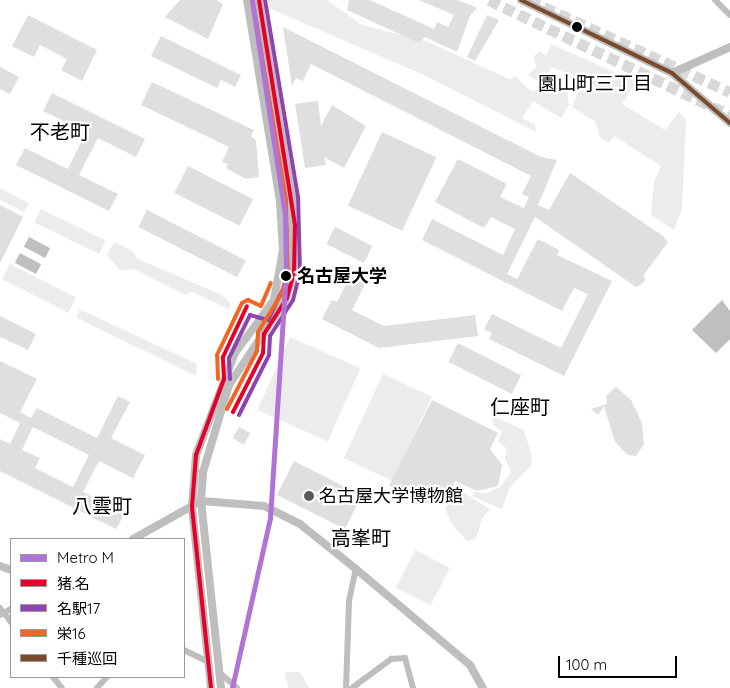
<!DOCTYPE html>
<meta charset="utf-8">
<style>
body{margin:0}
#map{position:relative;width:730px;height:688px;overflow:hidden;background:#fff;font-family:Quicksand,"Noto Sans JP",sans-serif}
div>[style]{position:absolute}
.green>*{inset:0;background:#ececec;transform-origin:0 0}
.water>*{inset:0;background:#bfbfbf;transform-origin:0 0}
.building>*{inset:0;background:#dfdfdf;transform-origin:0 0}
.motorway-tunnel>*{height:11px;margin-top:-5.5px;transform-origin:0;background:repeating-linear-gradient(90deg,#d9d9d9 0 11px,transparent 0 16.5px)}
.minor>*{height:6px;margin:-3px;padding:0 3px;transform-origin:3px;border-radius:3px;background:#bebebe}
.tertiary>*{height:8px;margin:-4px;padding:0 4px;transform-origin:4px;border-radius:4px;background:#bebebe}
.bus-1>*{height:4px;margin:-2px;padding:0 2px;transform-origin:2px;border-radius:2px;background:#e4002b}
.bus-2>*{height:4px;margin:-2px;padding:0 2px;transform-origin:2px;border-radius:2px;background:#8e44ad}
.bus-3>*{height:4px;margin:-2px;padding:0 2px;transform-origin:2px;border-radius:2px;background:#f26522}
.bus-4>*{height:4px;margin:-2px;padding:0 2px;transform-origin:2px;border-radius:2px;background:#7a4b2a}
.metro-1>*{height:5px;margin:-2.5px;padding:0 2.5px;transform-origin:2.5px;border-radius:2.5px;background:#b074d6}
.dots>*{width:14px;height:14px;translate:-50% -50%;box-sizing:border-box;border:2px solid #fff;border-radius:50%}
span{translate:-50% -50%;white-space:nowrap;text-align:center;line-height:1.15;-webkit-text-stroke:4.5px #fff;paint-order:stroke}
.stop-label{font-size:18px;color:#000;font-weight:700}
.left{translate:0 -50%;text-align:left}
.poi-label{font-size:18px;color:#000}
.neighbourhood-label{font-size:19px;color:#000}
.quarter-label{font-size:20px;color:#000}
.legend{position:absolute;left:10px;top:538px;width:175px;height:140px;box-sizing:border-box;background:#fff;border:1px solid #999;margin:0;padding:6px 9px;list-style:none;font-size:15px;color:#000}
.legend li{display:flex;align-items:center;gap:10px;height:25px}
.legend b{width:25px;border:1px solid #999}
.scale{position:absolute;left:558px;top:656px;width:119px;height:22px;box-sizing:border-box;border:2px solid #000;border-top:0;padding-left:6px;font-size:15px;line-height:18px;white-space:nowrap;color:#000;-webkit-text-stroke:4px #fff;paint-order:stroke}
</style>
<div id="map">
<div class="green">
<i style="clip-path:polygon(268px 0,327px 0,362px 25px,426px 41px,509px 79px,516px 77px,531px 91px,567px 89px,569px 105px,561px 118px,533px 101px,522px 118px,535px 125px,536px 132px,426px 76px,269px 8px)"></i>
<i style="clip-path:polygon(551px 44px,636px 82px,622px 104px,665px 130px,679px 112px,686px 120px,682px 209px,674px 230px,651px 215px,654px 181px,661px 166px,614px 136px,609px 143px,599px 136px,596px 122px,572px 107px,583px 79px,551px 67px,547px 78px,540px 83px,528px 75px,536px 67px,534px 56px,540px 51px,546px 56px)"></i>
<i style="clip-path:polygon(0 188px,29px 203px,24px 212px,0 200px)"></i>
<i style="left:41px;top:209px;width:72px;height:15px;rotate:26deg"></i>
<i style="clip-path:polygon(114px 242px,131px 250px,138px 259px,222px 295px,231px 304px,229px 309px,192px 292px,185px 295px,134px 269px,120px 270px,107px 255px)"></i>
<i style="left:10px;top:264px;width:74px;height:17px;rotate:27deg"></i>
<i style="clip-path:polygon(79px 309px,197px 364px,196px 376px,77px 318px)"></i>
<i style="left:290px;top:337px;width:77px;height:80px;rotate:24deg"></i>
<i style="left:383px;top:374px;width:54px;height:93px;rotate:25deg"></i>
<i style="clip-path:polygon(493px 416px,524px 430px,532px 457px,531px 466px,510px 487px,502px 509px,472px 496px,474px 492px,487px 493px,501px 486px,511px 472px,505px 458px,507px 449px,498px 441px,502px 431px,493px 425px)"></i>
<i style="clip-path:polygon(456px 488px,490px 509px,482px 518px,476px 539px,467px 541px,453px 526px,445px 509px)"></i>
<i style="left:415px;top:550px;width:39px;height:42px;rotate:27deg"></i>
<i style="clip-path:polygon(285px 672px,300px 672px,309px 688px,288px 688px)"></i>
</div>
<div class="water">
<i style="left:29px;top:237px;width:24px;height:11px;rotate:28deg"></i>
<i style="left:20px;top:253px;width:24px;height:11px;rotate:28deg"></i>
<i style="clip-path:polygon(722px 300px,730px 311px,730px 339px,716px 353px,692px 330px)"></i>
</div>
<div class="building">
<i style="clip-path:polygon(180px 0,216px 0,223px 4px,208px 39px,165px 17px)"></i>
<i style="clip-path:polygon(349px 0,370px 0,434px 29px,437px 22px,448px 27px,454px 15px,419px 0,458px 0,477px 8px,470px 16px,457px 52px,425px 37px,419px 43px,347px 10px)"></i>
<i style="clip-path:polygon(28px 15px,97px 50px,82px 81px,61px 70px,67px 59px,40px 45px,34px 57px,12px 46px)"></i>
<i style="clip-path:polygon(487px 15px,499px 20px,475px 61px,467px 57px)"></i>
<i style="clip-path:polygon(283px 27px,541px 157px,557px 160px,538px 205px,549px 210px,570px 173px,663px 236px,668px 242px,643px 276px,646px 279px,642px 284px,636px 287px,535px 217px,507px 274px,517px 279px,538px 239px,559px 250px,557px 255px,612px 281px,564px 376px,489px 339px,492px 333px,484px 329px,492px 314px,561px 348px,588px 294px,574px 288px,562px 311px,422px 240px,432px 219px,503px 255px,515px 229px,491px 217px,485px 227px,480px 226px,435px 202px,458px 159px,507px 184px,500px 197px,524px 208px,529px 197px,522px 194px,531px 176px,311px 64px,303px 81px,296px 78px,292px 86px)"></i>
<i style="clip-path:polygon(161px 36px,241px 75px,235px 87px,221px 80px,217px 88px,151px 56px)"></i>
<i style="clip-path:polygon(0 67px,19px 77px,10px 94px,0 89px)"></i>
<i style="clip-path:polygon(152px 82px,254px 130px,251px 136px,256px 140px,259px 177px,246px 179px,226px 168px,228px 164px,222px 162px,229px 147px,141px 105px)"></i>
<i style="clip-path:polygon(52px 93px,145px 139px,136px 157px,98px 138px,79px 175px,118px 194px,109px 211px,16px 165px,25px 148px,68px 169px,86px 132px,43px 111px)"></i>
<i style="clip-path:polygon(318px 101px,321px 126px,332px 105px,366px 126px,344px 168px,324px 157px,326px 165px,305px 168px,295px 104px)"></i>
<i style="left:382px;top:132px;width:60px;height:81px;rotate:25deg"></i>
<i style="left:188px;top:166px;width:73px;height:30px;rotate:27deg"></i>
<i style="clip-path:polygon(0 205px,23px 217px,0 263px)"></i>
<i style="left:147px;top:210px;width:111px;height:19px;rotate:27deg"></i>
<i style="left:335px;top:227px;width:42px;height:19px;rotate:27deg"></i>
<i style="clip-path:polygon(354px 269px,369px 276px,352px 310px,384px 326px,475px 315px,478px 336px,379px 348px,322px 319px,332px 300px,337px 302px)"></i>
<i style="clip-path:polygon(0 316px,36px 334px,28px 350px,0 337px)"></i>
<i style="left:458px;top:343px;width:71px;height:21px;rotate:27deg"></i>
<i style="clip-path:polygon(evenodd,0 361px,37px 379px,20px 412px,31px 418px,37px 408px,97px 438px,118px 396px,130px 402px,111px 438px,145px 455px,133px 478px,99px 461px,83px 492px,125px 513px,116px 529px,0 471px,0 439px,10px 444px,20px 423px,0 413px,0 361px,33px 427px,89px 455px,73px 487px,35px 468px,40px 458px,22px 450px,33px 427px)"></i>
<i style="clip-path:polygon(616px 387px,631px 400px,642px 423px,644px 444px,636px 456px,628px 455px,615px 442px,604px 406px,598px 415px,591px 409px,607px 404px,606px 396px)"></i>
<i style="clip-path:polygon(432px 400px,498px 433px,490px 449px,502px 465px,498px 486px,477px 491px,455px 481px,450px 491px,441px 487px,431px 505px,389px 486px)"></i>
<i style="left:239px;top:427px;width:13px;height:13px;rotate:29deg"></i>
<i style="clip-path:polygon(294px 461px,345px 487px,340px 497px,357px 505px,345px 529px,277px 495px)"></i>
</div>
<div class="motorway-tunnel">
<i style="left:489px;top:0;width:267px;rotate:25.5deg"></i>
<i style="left:529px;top:0;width:221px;rotate:24.6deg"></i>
</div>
<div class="minor">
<i style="left:715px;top:0;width:21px;rotate:45deg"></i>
<i style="left:0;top:608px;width:18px;rotate:52deg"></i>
<i style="left:0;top:615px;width:13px;rotate:-29deg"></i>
<i style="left:184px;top:650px;width:28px;rotate:26deg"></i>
<i style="left:221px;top:674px;width:21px;rotate:41deg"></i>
<i style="left:53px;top:677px;width:14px;rotate:51deg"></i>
<i style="left:97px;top:688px;width:15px;rotate:-48deg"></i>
<i style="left:346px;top:688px;width:87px;rotate:-88deg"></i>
<i style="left:349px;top:601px;width:33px;rotate:-78deg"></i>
<i style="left:352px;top:688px;width:49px;rotate:-36.6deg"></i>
<i style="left:391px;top:659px;width:14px;rotate:-4deg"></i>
<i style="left:405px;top:658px;width:31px;rotate:75deg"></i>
</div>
<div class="tertiary">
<i style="left:521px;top:0;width:168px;rotate:25.8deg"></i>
<i style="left:672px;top:73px;width:77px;rotate:40.8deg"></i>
<i style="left:672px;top:73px;width:64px;rotate:-24.1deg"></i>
<i style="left:133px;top:539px;width:78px;rotate:-29.2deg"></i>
<i style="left:201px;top:501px;width:63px;rotate:4.5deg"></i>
<i style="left:264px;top:506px;width:40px;rotate:26.6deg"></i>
<i style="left:300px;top:524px;width:72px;rotate:38.8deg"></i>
<i style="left:356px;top:569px;width:149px;rotate:40.1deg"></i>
<i style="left:470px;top:665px;width:26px;rotate:61deg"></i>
<i style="left:0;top:566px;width:12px;rotate:20deg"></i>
<i style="left:211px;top:688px;width:183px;rotate:-96deg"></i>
<i style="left:192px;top:506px;width:51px;rotate:-85.5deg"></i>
<i style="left:196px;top:455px;width:109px;rotate:-69.1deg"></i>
<i style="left:235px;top:353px;width:66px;rotate:-53.7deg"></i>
<i style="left:274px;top:300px;width:51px;rotate:-79.8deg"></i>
<i style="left:283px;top:250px;width:49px;rotate:-93.5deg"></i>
<i style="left:280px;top:201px;width:204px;rotate:-99.3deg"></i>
<i style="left:221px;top:688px;width:188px;rotate:-96.1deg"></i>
<i style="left:201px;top:501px;width:29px;rotate:-86deg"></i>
<i style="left:203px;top:472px;width:91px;rotate:-73.4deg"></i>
<i style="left:229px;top:385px;width:101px;rotate:-56.3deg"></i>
<i style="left:285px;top:301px;width:30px;rotate:-73deg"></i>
<i style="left:294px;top:272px;width:74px;rotate:-91.5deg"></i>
<i style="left:292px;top:198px;width:201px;rotate:-99.5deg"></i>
</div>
<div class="bus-1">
<i style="left:259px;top:0;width:228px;rotate:80.9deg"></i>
<i style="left:295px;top:225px;width:47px;rotate:91.2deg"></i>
<i style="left:294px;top:272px;width:27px;rotate:105deg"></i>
<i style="left:287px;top:298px;width:43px;rotate:122.6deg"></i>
<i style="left:224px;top:379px;width:22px;rotate:-93deg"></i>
<i style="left:223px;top:357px;width:56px;rotate:-64.8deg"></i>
<i style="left:233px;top:412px;width:66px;rotate:-63deg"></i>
<i style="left:263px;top:353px;width:19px;rotate:-87deg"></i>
<i style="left:211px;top:688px;width:183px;rotate:-96deg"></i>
<i style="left:192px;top:506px;width:51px;rotate:-85.5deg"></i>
<i style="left:196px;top:455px;width:81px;rotate:-69.8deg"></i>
</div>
<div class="bus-2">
<i style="left:230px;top:379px;width:21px;rotate:-93deg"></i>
<i style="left:229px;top:358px;width:48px;rotate:-64deg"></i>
<i style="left:250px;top:315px;width:19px;rotate:16deg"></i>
<i style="left:268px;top:320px;width:34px;rotate:-64deg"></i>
<i style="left:239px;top:415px;width:67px;rotate:-63.4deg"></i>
<i style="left:269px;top:355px;width:19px;rotate:-87deg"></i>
<i style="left:270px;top:336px;width:43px;rotate:-57.4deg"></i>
<i style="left:293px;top:300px;width:29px;rotate:-76deg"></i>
<i style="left:300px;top:272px;width:75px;rotate:-91.5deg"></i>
<i style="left:298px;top:197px;width:200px;rotate:-99.5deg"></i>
</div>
<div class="bus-3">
<i style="left:218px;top:379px;width:24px;rotate:-92deg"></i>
<i style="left:217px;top:355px;width:58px;rotate:-64.3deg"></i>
<i style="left:242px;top:303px;width:7px;rotate:-27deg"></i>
<i style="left:248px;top:300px;width:14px;rotate:25deg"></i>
<i style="left:261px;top:306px;width:25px;rotate:-67deg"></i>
<i style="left:227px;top:409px;width:65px;rotate:-62.7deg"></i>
<i style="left:257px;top:351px;width:19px;rotate:-87deg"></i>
<i style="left:258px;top:332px;width:44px;rotate:-58.1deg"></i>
<i style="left:281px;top:295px;width:25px;rotate:-74deg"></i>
<i style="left:288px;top:271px;width:72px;rotate:-91.6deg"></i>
<i style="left:286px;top:199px;width:201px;rotate:-99.5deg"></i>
</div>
<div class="bus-4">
<i style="left:521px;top:0;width:168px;rotate:25.8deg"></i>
<i style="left:672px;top:73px;width:77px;rotate:40.8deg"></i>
</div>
<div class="metro-1">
<i style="left:232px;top:688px;width:174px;rotate:-77.4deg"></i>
<i style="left:270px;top:518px;width:246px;rotate:-86.3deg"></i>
<i style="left:286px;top:273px;width:59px;rotate:-91deg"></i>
<i style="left:285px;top:214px;width:217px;rotate:-98.8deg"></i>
</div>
<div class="dots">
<i style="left:577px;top:27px;background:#000"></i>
<i style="left:286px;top:276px;background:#000"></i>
<i style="left:309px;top:496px;background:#595959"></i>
</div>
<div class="stop-label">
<span class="left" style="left:297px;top:276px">名古屋大学</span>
</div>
<div class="poi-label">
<span class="left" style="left:319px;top:496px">名古屋大学博物館</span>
</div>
<div class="neighbourhood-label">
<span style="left:595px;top:84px">園山町三丁目</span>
</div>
<div class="quarter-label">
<span style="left:60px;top:131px">不老町</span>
<span style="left:520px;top:406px">仁座町</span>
<span style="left:102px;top:505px">八雲町</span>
<span style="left:361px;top:537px">高峯町</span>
</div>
<ul class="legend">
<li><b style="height:6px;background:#b074d6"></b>Metro M</li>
<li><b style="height:6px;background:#e4002b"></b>猪.名</li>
<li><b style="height:6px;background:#8e44ad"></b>名駅17</li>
<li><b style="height:6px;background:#f26522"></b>栄16</li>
<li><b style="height:6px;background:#7a4b2a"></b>千種巡回</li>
</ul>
<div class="scale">100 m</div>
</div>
